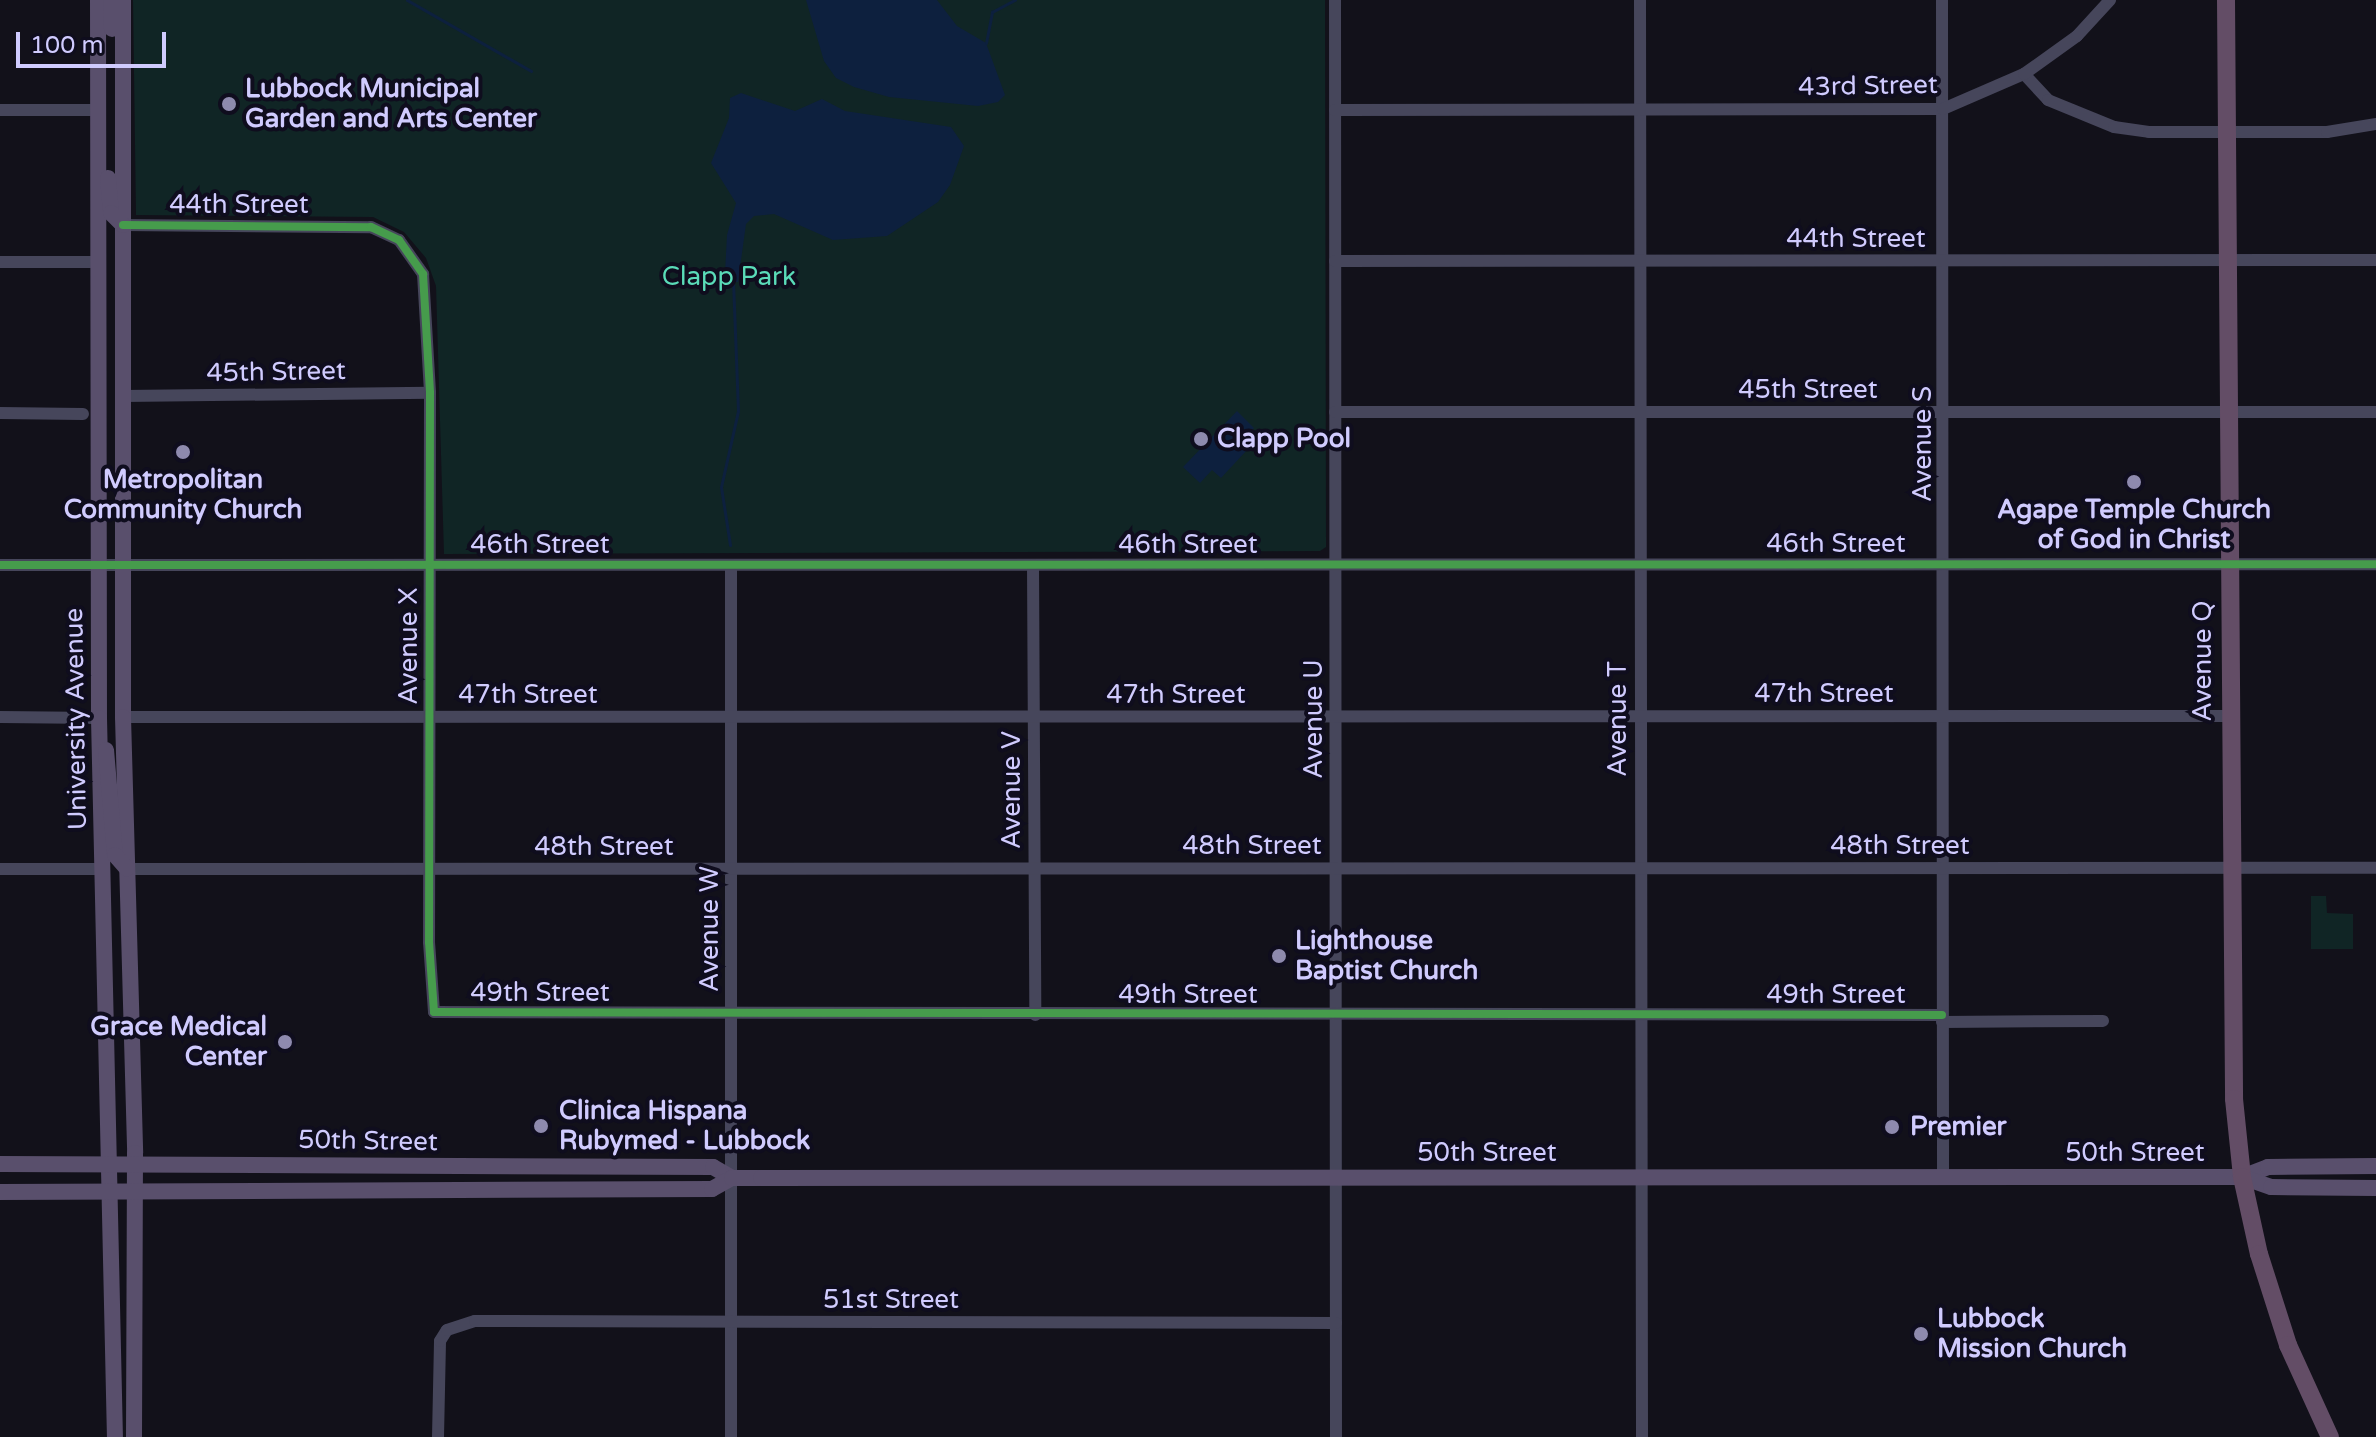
<!DOCTYPE html>
<style>
body{margin:0}
#map{position:relative;width:2376px;height:1437px;overflow:hidden;background:#12111a;font-family:"Varela Round",sans-serif}
div>[style]{position:absolute}
.green>*{inset:0;background:#102525}
.water>*{inset:0;background:#0d203e}
.stream>*{height:3px;margin:-1.5px;padding:0 1.5px;transform-origin:1.5px;border-radius:1.5px;background:#0d203e}
.minor>*{height:12px;margin:-6px;padding:0 6px;transform-origin:6px;border-radius:6px;background:#46465b}
.major>*{height:16px;margin:-8px;padding:0 8px;transform-origin:8px;border-radius:8px;background:#594f6c}
.highway>*{height:18px;margin:-9px;padding:0 9px;transform-origin:9px;border-radius:9px;background:#634d66}
.cycleway>*{height:8px;margin:-4px;padding:0 4px;transform-origin:4px;border-radius:4px;background:#469c4c}
.dots>*{width:22px;height:22px;translate:-50% -50%;box-sizing:border-box;border:4px solid #0f0d1e;border-radius:50%}
span{translate:-50% -50%;white-space:nowrap;text-align:center;line-height:1.15;-webkit-text-stroke:8px #0f0d1e;paint-order:stroke}
.street-label{font-size:26px;color:#d0cbfe}
.poi-label{font-size:26px;color:#d0cbfe;font-weight:700}
.left{translate:0 -50%;text-align:left}
.right{translate:-100% -50%;text-align:right}
.park-label{font-size:26px;color:#5adbb8}
.scale{position:absolute;left:16px;top:32px;width:150px;height:36px;box-sizing:border-box;border:4px solid #d0cbfe;border-top:0;padding-left:10px;font-size:24px;line-height:28px;white-space:nowrap;color:#d0cbfe;-webkit-text-stroke:6px #0f0d1e;paint-order:stroke}
</style>
<div id="map">
<div class="green">
<i style="clip-path:polygon(133px 0,1325px 0,1326px 547px,1320px 551px,444px 554px,436px 286px,426px 258px,404px 232px,373px 217px,136px 215px)"></i>
<i style="clip-path:polygon(2311px 896px,2326px 896px,2327px 913px,2353px 914px,2353px 949px,2311px 949px)"></i>
</div>
<div class="water">
<i style="clip-path:polygon(806px 0,937px 0,957px 26px,986px 43px,1005px 95px,998px 102px,978px 106px,889px 97px,854px 87px,836px 78px,824px 61px)"></i>
<i style="clip-path:polygon(741px 93px,795px 111px,822px 99px,845px 111px,951px 127px,964px 146px,950px 185px,938px 202px,887px 236px,833px 240px,774px 214px,754px 216px,746px 224px,738px 282px,730px 282px,725px 273px,727px 235px,736px 203px,711px 163px,729px 118px,730px 98px)"></i>
<i style="clip-path:polygon(1237px 411px,1254px 428px,1241px 442px,1248px 449px,1221px 478px,1212px 470px,1200px 483px,1183px 467px)"></i>
</div>
<div class="stream">
<i style="left:407px;top:0;width:143px;rotate:29.8deg"></i>
<i style="left:986px;top:43px;width:32px;rotate:-79deg"></i>
<i style="left:992px;top:12px;width:26px;rotate:-28deg"></i>
<i style="left:730px;top:545px;width:59px;rotate:-98.8deg"></i>
<i style="left:721px;top:487px;width:78px;rotate:-77.4deg"></i>
<i style="left:738px;top:411px;width:129px;rotate:-92.2deg"></i>
</div>
<div class="minor">
<i style="left:1335px;top:0;width:1437px;rotate:89.96deg"></i>
<i style="left:1640px;top:0;width:1437px;rotate:89.92deg"></i>
<i style="left:1942px;top:0;width:1177px;rotate:89.95deg"></i>
<i style="left:2024px;top:74px;width:35px;rotate:47deg"></i>
<i style="left:2048px;top:100px;width:71px;rotate:22.2deg"></i>
<i style="left:2114px;top:127px;width:35px;rotate:8deg"></i>
<i style="left:2149px;top:132px;width:178px"></i>
<i style="left:2327px;top:132px;width:50px;rotate:-9.3deg"></i>
<i style="left:0;top:110px;width:98px"></i>
<i style="left:1335px;top:110px;width:608px;rotate:-0.09deg"></i>
<i style="left:1943px;top:109px;width:88px;rotate:-23.4deg"></i>
<i style="left:2024px;top:74px;width:65px;rotate:-35.6deg"></i>
<i style="left:2077px;top:36px;width:49px;rotate:-47.5deg"></i>
<i style="left:123px;top:225px;width:248px;rotate:0.5deg"></i>
<i style="left:371px;top:227px;width:31px;rotate:25deg"></i>
<i style="left:399px;top:240px;width:42px;rotate:54.8deg"></i>
<i style="left:423px;top:274px;width:119px;rotate:86.6deg"></i>
<i style="left:430px;top:393px;width:549px;rotate:90.1deg"></i>
<i style="left:429px;top:942px;width:70px;rotate:85.9deg"></i>
<i style="left:434px;top:1012px;width:1508px;rotate:0.11deg"></i>
<i style="left:1335px;top:261px;width:1041px;rotate:-0.06deg"></i>
<i style="left:0;top:262px;width:98px"></i>
<i style="left:123px;top:396px;width:307px;rotate:-0.6deg"></i>
<i style="left:1335px;top:412px;width:1041px"></i>
<i style="left:0;top:413px;width:83px;rotate:0.7deg"></i>
<i style="left:0;top:565px;width:2376px;rotate:-0.02deg"></i>
<i style="left:731px;top:565px;width:872px;rotate:90deg"></i>
<i style="left:1033px;top:565px;width:450px;rotate:89.7deg"></i>
<i style="left:0;top:717px;width:99px;rotate:0.6deg"></i>
<i style="left:123px;top:717px;width:2106px;rotate:-0.03deg"></i>
<i style="left:0;top:869px;width:103px"></i>
<i style="left:127px;top:869px;width:2249px;rotate:-0.03deg"></i>
<i style="left:1942px;top:1022px;width:161px;rotate:-0.4deg"></i>
<i style="left:438px;top:1437px;width:96px;rotate:-88.8deg"></i>
<i style="left:440px;top:1341px;width:13px;rotate:-58deg"></i>
<i style="left:447px;top:1330px;width:29px;rotate:-18deg"></i>
<i style="left:475px;top:1321px;width:861px;rotate:0.13deg"></i>
</div>
<div class="major">
<i style="left:98px;top:0;width:718px;rotate:89.92deg"></i>
<i style="left:99px;top:718px;width:719px;rotate:88.73deg"></i>
<i style="left:111px;top:0;width:29px;rotate:88deg"></i>
<i style="left:123px;top:0;width:717px;rotate:90deg"></i>
<i style="left:123px;top:717px;width:436px;rotate:88.4deg"></i>
<i style="left:135px;top:1153px;width:284px;rotate:90.2deg"></i>
<i style="left:108px;top:178px;width:35px;rotate:85deg"></i>
<i style="left:111px;top:213px;width:17px;rotate:45deg"></i>
<i style="left:106px;top:750px;width:105px;rotate:85.1deg"></i>
<i style="left:115px;top:855px;width:18px;rotate:49deg"></i>
<i style="left:0;top:1164px;width:713px;rotate:0.24deg"></i>
<i style="left:713px;top:1167px;width:22px;rotate:30deg"></i>
<i style="left:2242px;top:1177px;width:28px;rotate:-21deg"></i>
<i style="left:2268px;top:1167px;width:108px;rotate:-0.5deg"></i>
<i style="left:0;top:1192px;width:712px;rotate:-0.24deg"></i>
<i style="left:712px;top:1189px;width:23px;rotate:-29deg"></i>
<i style="left:732px;top:1178px;width:29px"></i>
<i style="left:761px;top:1178px;width:1481px;rotate:-0.04deg"></i>
<i style="left:2242px;top:1177px;width:31px;rotate:19deg"></i>
<i style="left:2271px;top:1187px;width:105px;rotate:0.5deg"></i>
</div>
<div class="highway">
<i style="left:2226px;top:0;width:1099px;rotate:89.58deg"></i>
<i style="left:2234px;top:1099px;width:78px;rotate:84.1deg"></i>
<i style="left:2242px;top:1177px;width:79px;rotate:77.6deg"></i>
<i style="left:2259px;top:1254px;width:96px;rotate:72.3deg"></i>
<i style="left:2288px;top:1345px;width:101px;rotate:65.5deg"></i>
</div>
<div class="cycleway">
<i style="left:123px;top:225px;width:248px;rotate:0.5deg"></i>
<i style="left:371px;top:227px;width:31px;rotate:25deg"></i>
<i style="left:399px;top:240px;width:42px;rotate:54.8deg"></i>
<i style="left:423px;top:274px;width:119px;rotate:86.6deg"></i>
<i style="left:430px;top:393px;width:549px;rotate:90.1deg"></i>
<i style="left:429px;top:942px;width:70px;rotate:85.9deg"></i>
<i style="left:434px;top:1012px;width:1508px;rotate:0.11deg"></i>
<i style="left:0;top:565px;width:2376px;rotate:-0.02deg"></i>
</div>
<div class="dots">
<i style="left:229px;top:104px;background:#8e8aae"></i>
<i style="left:1201px;top:439px;background:#8e8aae"></i>
<i style="left:183px;top:452px;background:#8e8aae"></i>
<i style="left:2134px;top:482px;background:#8e8aae"></i>
<i style="left:1279px;top:956px;background:#8e8aae"></i>
<i style="left:285px;top:1042px;background:#8e8aae"></i>
<i style="left:541px;top:1126px;background:#8e8aae"></i>
<i style="left:1892px;top:1127px;background:#8e8aae"></i>
<i style="left:1921px;top:1334px;background:#8e8aae"></i>
</div>
<div class="street-label">
<span style="left:1868px;top:86px;rotate:-1deg">43rd Street</span>
<span style="left:239px;top:205px">44th Street</span>
<span style="left:1856px;top:239px">44th Street</span>
<span style="left:276px;top:372px;rotate:-1deg">45th Street</span>
<span style="left:1808px;top:390px">45th Street</span>
<span style="left:1923px;top:444px;rotate:-90deg">Avenue S</span>
<span style="left:1836px;top:544px">46th Street</span>
<span style="left:540px;top:545px">46th Street</span>
<span style="left:1188px;top:545px">46th Street</span>
<span style="left:409px;top:646px;rotate:-90deg">Avenue X</span>
<span style="left:2203px;top:661px;rotate:-90deg">Avenue Q</span>
<span style="left:1824px;top:694px">47th Street</span>
<span style="left:528px;top:695px">47th Street</span>
<span style="left:1176px;top:695px">47th Street</span>
<span style="left:76px;top:719px;rotate:-91deg">University Avenue</span>
<span style="left:1314px;top:719px;rotate:-90deg">Avenue U</span>
<span style="left:1618px;top:719px;rotate:-90deg">Avenue T</span>
<span style="left:1012px;top:790px;rotate:-90deg">Avenue V</span>
<span style="left:1252px;top:846px">48th Street</span>
<span style="left:1900px;top:846px">48th Street</span>
<span style="left:604px;top:847px">48th Street</span>
<span style="left:710px;top:929px;rotate:-90deg">Avenue W</span>
<span style="left:540px;top:993px">49th Street</span>
<span style="left:1188px;top:995px">49th Street</span>
<span style="left:1836px;top:995px">49th Street</span>
<span style="left:368px;top:1141px;rotate:1deg">50th Street</span>
<span style="left:1487px;top:1153px">50th Street</span>
<span style="left:2135px;top:1153px">50th Street</span>
<span style="left:891px;top:1300px">51st Street</span>
</div>
<div class="poi-label">
<span class="left" style="left:245px;top:104px">Lubbock Municipal<br>Garden and Arts Center</span>
<span class="left" style="left:1217px;top:439px">Clapp Pool</span>
<span style="left:183px;top:495px">Metropolitan<br>Community Church</span>
<span style="left:2134px;top:525px">Agape Temple Church<br>of God in Christ</span>
<span class="left" style="left:1295px;top:956px">Lighthouse<br>Baptist Church</span>
<span class="right" style="left:267px;top:1042px">Grace Medical<br>Center</span>
<span class="left" style="left:559px;top:1126px">Clinica Hispana<br>Rubymed - Lubbock</span>
<span class="left" style="left:1910px;top:1127px">Premier</span>
<span class="left" style="left:1937px;top:1334px">Lubbock<br>Mission Church</span>
</div>
<div class="park-label">
<span style="left:729px;top:277px">Clapp Park</span>
</div>
<div class="scale">100 m</div>
</div>
